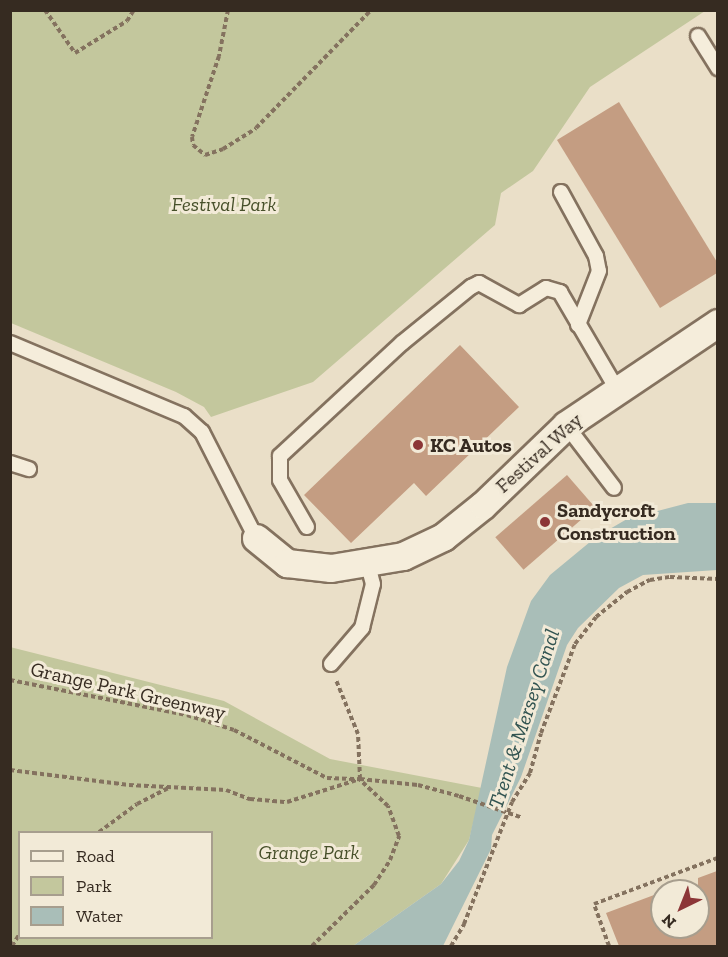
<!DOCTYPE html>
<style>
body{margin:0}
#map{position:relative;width:728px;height:957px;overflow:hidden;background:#eadfc8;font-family:"Zilla Slab",serif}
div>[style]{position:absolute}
.green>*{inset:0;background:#c3c79d}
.water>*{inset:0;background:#a9beb8}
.building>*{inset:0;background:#c49d82;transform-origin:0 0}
.path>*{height:4px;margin-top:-2px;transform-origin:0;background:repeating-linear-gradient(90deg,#84725f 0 4.5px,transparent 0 7.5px)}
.roads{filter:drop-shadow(2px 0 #84725f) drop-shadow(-2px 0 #84725f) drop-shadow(0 2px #84725f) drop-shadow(0 -2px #84725f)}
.lane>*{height:14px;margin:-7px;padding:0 7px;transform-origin:7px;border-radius:7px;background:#f5eddb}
.street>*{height:27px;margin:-13.5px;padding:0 13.5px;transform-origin:13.5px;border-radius:13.5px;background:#f5eddb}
.path-bridge>*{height:4px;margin-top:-2px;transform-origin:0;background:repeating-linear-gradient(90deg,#84725f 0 4.5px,transparent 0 7.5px)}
.dots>*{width:16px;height:16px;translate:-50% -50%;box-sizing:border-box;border:3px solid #f2ead7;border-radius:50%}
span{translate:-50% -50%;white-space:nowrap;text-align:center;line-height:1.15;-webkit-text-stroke:6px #f2ead7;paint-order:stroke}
.park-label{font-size:20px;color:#47502a;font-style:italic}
.poi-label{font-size:20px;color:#362b21;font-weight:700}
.left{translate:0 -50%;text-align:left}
.street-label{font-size:20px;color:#362b21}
.water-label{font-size:21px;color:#325451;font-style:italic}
.frame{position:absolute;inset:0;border:12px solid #362b21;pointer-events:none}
.legend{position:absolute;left:18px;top:831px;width:195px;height:108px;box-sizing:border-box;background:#f2ead7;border:2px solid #a79e8e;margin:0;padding:8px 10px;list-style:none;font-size:18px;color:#362b21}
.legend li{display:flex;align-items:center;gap:12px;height:30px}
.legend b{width:30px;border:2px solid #a79e8e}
.north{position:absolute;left:650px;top:879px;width:60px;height:60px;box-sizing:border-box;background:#f2ead7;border:2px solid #a79e8e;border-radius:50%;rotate:223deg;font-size:16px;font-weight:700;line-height:24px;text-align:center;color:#362b21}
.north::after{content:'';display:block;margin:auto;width:21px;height:27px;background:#8c3637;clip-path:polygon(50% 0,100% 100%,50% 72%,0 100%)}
</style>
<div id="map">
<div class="green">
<i style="clip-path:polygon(10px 11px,11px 10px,705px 11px,590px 87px,533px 171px,501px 193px,495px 225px,313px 382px,211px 417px,204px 407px,176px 392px,11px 323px)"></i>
<i style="clip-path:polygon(evenodd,10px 647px,224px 701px,330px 759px,482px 788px,469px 840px,441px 884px,353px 946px,11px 946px,10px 647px,20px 832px,212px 832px,212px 938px,20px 938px,20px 832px)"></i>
</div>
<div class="water">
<i style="clip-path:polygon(688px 503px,717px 503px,717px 570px,643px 575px,619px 588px,578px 628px,567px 645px,521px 777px,492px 835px,491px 849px,443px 946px,353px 946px,441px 884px,459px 861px,469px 840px,507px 667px,531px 601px,550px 575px,596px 537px,627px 519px)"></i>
</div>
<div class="building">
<i style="clip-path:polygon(619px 102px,717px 262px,717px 273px,660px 308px,557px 140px)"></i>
<i style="clip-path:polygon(460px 345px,519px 407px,426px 496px,414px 483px,351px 543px,304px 495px)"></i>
<i style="left:567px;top:475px;width:43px;height:95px;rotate:49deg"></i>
<i style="clip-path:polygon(717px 871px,717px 946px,619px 946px,606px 913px,662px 892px,662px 927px,698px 927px,698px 878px)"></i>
</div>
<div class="path">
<i style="left:45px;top:10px;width:52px;rotate:55.1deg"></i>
<i style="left:75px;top:53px;width:61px;rotate:-31.6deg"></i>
<i style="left:127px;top:21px;width:13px;rotate:-58deg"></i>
<i style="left:228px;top:10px;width:47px;rotate:101.1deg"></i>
<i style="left:219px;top:56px;width:85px;rotate:108.4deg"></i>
<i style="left:192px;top:137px;width:8px;rotate:83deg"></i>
<i style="left:193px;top:145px;width:16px;rotate:40deg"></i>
<i style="left:205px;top:155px;width:19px;rotate:-18deg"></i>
<i style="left:223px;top:149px;width:39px;rotate:-32deg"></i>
<i style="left:256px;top:128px;width:165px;rotate:-45.7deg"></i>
<i style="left:10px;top:680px;width:180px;rotate:11.2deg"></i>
<i style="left:187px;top:715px;width:49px;rotate:17.7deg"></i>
<i style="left:234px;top:730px;width:105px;rotate:27.3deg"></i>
<i style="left:327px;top:778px;width:33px;rotate:2deg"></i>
<i style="left:360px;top:779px;width:45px;rotate:-92.5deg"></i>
<i style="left:358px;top:734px;width:58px;rotate:-112.2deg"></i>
<i style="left:10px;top:770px;width:120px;rotate:7.2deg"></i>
<i style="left:129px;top:785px;width:97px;rotate:3deg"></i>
<i style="left:226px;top:790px;width:26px;rotate:21deg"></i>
<i style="left:250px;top:799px;width:37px;rotate:5deg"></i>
<i style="left:287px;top:802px;width:77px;rotate:-17.5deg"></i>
<i style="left:360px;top:779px;width:58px;rotate:5.9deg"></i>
<i style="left:418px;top:785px;width:42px;rotate:15deg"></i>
<i style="left:99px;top:832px;width:47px;rotate:-36.4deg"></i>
<i style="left:137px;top:804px;width:36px;rotate:-27deg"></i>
<i style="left:12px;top:946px;width:15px;rotate:-58deg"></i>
<i style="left:312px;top:946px;width:87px;rotate:-44.5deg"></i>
<i style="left:374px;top:885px;width:30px;rotate:-57deg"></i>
<i style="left:390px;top:860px;width:26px;rotate:-69deg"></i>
<i style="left:399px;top:836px;width:32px;rotate:-110deg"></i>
<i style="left:388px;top:806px;width:38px;rotate:-137deg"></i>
<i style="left:451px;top:946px;width:26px;rotate:-59deg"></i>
<i style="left:464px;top:924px;width:131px;rotate:-68.5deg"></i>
<i style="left:512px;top:802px;width:34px;rotate:-58deg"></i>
<i style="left:530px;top:773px;width:41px;rotate:-74.6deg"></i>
<i style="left:541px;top:733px;width:95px;rotate:-69.1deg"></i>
<i style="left:575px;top:644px;width:34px;rotate:-52deg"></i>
<i style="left:596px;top:617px;width:40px;rotate:-39deg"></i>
<i style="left:627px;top:592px;width:26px;rotate:-28deg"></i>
<i style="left:650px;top:580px;width:20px;rotate:-9deg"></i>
<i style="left:670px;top:577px;width:48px;rotate:2.4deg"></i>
<i style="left:609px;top:946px;width:45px;rotate:-109.7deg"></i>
<i style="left:594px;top:904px;width:132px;rotate:-20.4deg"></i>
</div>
<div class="roads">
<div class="lane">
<i style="left:698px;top:36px;width:38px;rotate:58deg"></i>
<i style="left:561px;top:192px;width:73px;rotate:61.3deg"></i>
<i style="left:596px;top:256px;width:15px;rotate:79deg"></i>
<i style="left:599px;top:271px;width:58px;rotate:111.3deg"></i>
<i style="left:10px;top:343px;width:189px;rotate:22.8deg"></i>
<i style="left:184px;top:416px;width:24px;rotate:42deg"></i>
<i style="left:202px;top:432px;width:119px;rotate:63deg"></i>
<i style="left:566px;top:425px;width:79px;rotate:52.7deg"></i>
<i style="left:10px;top:463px;width:20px;rotate:18deg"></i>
<i style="left:307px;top:527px;width:54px;rotate:-119.9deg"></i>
<i style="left:280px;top:480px;width:24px;rotate:-90deg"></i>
<i style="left:280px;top:456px;width:166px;rotate:-42.8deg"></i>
<i style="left:402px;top:343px;width:89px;rotate:-39.1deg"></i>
<i style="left:471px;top:287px;width:9px;rotate:-27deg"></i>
<i style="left:479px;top:283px;width:46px;rotate:28.8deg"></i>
<i style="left:519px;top:305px;width:32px;rotate:-32deg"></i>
<i style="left:546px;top:288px;width:15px;rotate:16deg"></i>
<i style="left:560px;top:292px;width:111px;rotate:59.7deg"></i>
<i style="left:331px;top:664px;width:48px;rotate:-49.3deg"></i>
<i style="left:362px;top:628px;width:45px;rotate:-76deg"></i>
<i style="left:373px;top:584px;width:20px;rotate:-105deg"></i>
</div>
<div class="street">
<i style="left:256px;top:538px;width:40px;rotate:39deg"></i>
<i style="left:287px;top:563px;width:44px;rotate:6.5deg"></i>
<i style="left:331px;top:568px;width:73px;rotate:-9.5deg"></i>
<i style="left:403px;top:556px;width:44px;rotate:-25.4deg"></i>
<i style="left:443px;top:537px;width:51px;rotate:-38.7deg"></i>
<i style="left:483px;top:505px;width:115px;rotate:-43.9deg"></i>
<i style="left:566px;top:425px;width:183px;rotate:-33.9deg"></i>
</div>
</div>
<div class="path-bridge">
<i style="left:459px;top:796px;width:65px;rotate:19deg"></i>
</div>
<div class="dots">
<i style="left:418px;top:445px;background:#8c3637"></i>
<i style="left:545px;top:522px;background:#8c3637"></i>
</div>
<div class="park-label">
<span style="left:224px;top:204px">Festival Park</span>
<span style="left:309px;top:852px">Grange Park</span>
</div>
<div class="poi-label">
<span class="left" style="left:430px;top:445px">KC Autos</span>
<span class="left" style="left:557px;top:522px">Sandycroft<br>Construction</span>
</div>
<div class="street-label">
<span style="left:539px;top:453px;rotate:-42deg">Festival Way</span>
<span style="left:128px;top:691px;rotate:13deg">Grange Park Greenway</span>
</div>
<div class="water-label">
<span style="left:524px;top:719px;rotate:-72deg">Trent &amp; Mersey Canal</span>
</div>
<div class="frame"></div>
<ul class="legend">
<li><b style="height:8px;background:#f5eddb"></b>Road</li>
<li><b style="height:16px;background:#c3c79d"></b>Park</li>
<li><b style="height:16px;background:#a9beb8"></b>Water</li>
</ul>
<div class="north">N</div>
</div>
